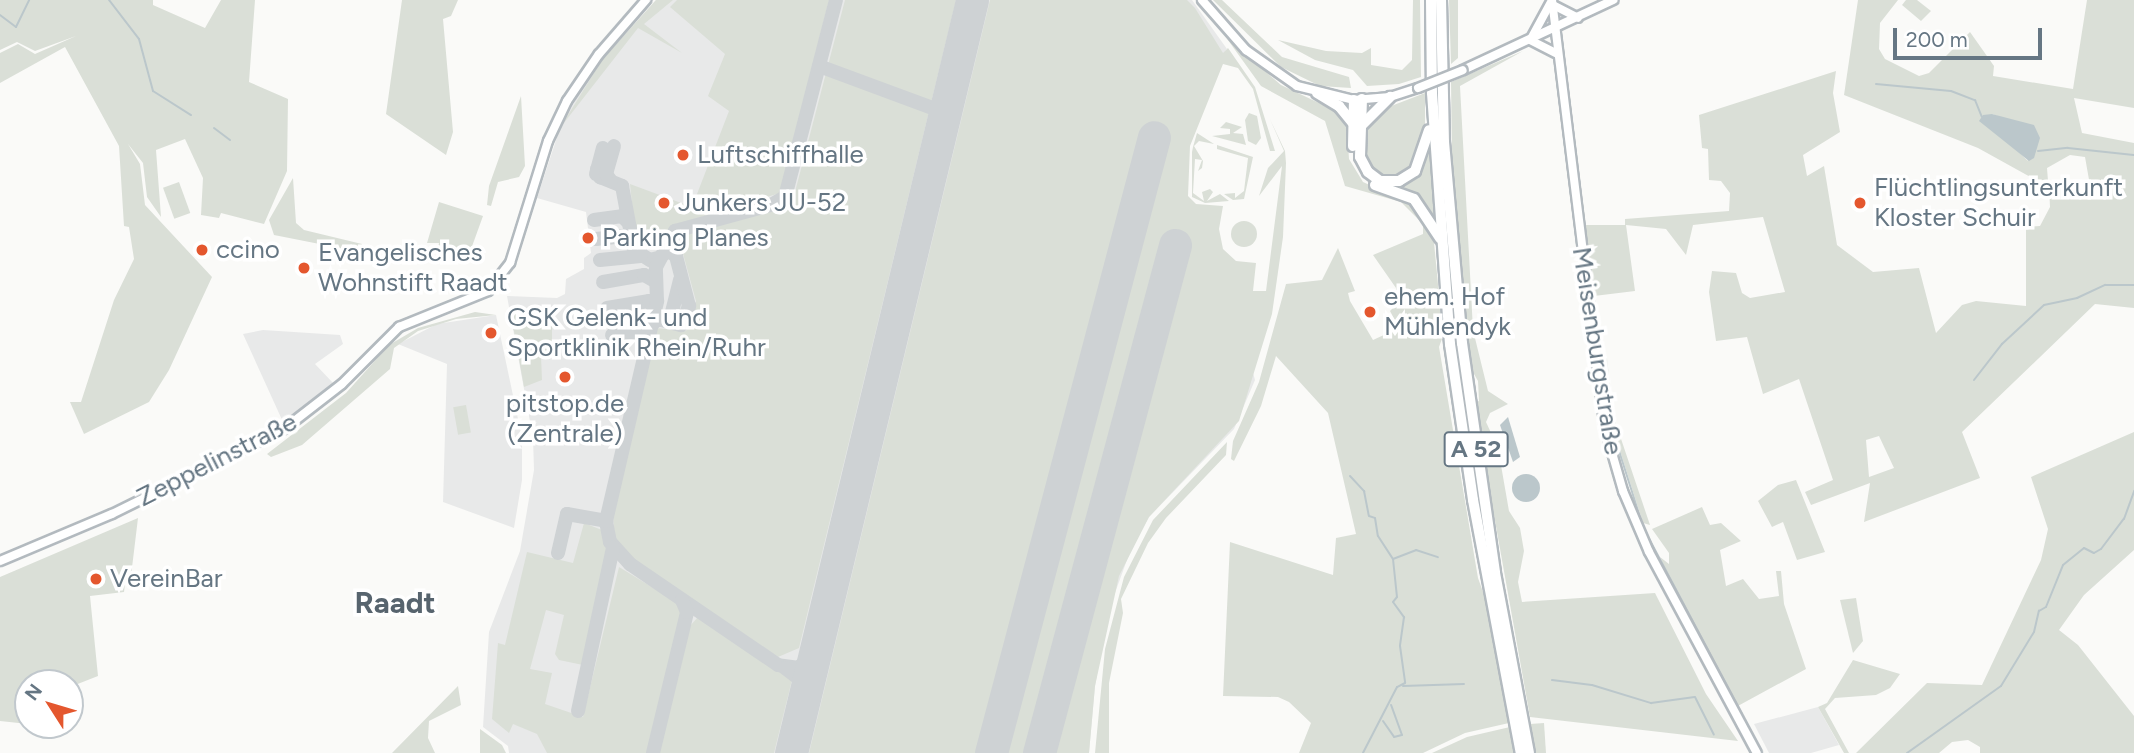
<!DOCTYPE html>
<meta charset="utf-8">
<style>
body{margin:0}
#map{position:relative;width:2134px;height:753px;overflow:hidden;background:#fafaf8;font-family:Figtree,sans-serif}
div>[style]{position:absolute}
.built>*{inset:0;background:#e8e9e9}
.green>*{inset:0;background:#dadfd7;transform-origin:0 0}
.round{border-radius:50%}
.water>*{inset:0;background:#bbc7cb}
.stream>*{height:2px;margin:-1px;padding:0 1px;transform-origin:1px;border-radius:1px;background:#bbc7cb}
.taxiway>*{height:14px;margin:-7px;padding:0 7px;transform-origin:7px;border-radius:7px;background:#ced2d4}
.runway>*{height:33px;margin:-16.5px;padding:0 16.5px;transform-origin:16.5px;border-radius:16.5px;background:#ced2d4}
.roads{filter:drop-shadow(2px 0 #b3babf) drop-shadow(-2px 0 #b3babf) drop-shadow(0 2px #b3babf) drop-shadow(0 -2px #b3babf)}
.secondary>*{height:8px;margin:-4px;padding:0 4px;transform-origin:4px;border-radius:4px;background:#fff}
.motorway>*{height:10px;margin:-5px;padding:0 5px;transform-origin:5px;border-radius:5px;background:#fff}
.bridges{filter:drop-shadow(2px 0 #b3babf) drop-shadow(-2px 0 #b3babf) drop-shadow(0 2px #b3babf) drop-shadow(0 -2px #b3babf)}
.secondary-bridge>*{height:8px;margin:-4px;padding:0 4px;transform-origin:4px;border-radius:4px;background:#fff}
.dots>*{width:19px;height:19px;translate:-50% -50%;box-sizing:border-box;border:4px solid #fff;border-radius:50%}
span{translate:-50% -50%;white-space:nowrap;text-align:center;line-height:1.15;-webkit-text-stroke:7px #fff;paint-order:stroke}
.shield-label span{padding:2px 5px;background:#fff;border:2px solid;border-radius:5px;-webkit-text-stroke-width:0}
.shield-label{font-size:24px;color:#657683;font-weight:700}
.poi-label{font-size:26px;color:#657683}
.left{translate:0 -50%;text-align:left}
.street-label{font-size:26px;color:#657683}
.quarter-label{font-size:30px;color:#57646e;font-weight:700}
.north{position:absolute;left:14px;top:669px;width:70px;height:70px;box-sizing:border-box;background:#fff;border:2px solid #c1c8cd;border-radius:50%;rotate:307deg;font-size:19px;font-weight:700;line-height:28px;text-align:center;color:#657683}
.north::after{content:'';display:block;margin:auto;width:24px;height:32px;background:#e4572e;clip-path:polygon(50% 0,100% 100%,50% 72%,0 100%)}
.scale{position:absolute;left:1893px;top:28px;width:149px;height:32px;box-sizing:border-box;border:4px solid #657683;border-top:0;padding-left:9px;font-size:21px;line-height:24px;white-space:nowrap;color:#657683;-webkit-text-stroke:5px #fff;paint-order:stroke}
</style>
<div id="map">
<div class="built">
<i style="clip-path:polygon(656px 0,1192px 0,1227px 49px,1219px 59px,1187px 142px,1184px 194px,1216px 234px,1255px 380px,1234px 429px,1149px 517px,1131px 549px,1108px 612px,1095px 686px,1089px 753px,509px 753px,508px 746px,483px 727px,489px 632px,520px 551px,534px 470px,533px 438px,507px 296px,557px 298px,565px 294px,566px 279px,584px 269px,584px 258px,591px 253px,586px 212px,537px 198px,560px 128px,584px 85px)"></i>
<i style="clip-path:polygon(496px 315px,522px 438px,522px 480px,514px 528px,443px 502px,447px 364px,398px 344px,437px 324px)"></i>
<i style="clip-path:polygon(263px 330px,340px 335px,343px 344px,315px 364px,334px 384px,283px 422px,243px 334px)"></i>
<i style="clip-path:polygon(1818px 707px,1839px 745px,1811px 753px,1769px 753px,1754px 724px)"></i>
</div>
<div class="green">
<i style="clip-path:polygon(0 0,153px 0,153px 5px,205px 28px,221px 0,255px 0,249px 82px,288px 99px,287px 171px,264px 224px,221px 213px,219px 218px,201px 215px,203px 178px,185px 139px,156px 150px,161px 217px,147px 197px,143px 163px,128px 144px,140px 164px,145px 205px,212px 277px,169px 370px,149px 402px,84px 434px,70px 402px,81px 402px,114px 300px,134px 259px,129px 227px,124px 226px,119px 146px,65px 47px,0 83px,0 53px,18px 44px,35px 54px,76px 36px,35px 51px,17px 42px,0 50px)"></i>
<i style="clip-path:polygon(402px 0,458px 0,451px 16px,443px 19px,453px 132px,446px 155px,386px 114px)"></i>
<i style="clip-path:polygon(656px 0,673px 0,644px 24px,682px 53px,638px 28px,560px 128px,602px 60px)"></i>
<i style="clip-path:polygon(677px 0,829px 0,780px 193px,675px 225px,661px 243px,642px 248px,636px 243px,630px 184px,692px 207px,729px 111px,708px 96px,725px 54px,670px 7px)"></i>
<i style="clip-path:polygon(845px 0,956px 0,799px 648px,778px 657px,637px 562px,615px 539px,612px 506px,655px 328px,686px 331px,696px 301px,682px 250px,685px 239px,690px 233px,787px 204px,795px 192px)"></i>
<i style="clip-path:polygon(990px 0,1187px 0,1195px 8px,1223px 53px,1228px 48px,1255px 87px,1275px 151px,1270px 151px,1253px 89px,1238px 68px,1223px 64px,1190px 146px,1188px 196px,1196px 204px,1223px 206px,1219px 229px,1223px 249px,1236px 261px,1256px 263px,1253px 291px,1266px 291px,1282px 166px,1259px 196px,1268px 168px,1284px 151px,1269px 117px,1285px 151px,1286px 163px,1283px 237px,1272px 314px,1239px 421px,1149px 517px,1119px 576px,1095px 686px,1089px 753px,809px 753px)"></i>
<i style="clip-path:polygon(1213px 0,1222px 0,1282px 57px,1349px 77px,1351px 88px,1320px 86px,1281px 67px)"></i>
<i style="clip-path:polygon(1413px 0,1420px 0,1421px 77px,1399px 84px,1367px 86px,1353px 70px,1315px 60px,1278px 40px,1326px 51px,1362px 53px,1371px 48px,1371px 65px,1402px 70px,1412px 60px)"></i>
<i style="clip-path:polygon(1449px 0,1458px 0,1458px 58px,1451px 64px)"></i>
<i style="clip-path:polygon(evenodd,1858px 0,1898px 0,1880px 23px,1879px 49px,1885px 59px,1919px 76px,1929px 73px,1970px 32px,1994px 66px,1993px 76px,2073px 89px,2087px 0,2134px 0,2134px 108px,2074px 98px,2082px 133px,2134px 143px,2134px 308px,2095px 304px,1962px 432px,1980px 478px,1864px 522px,1870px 483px,1811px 505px,1805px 492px,1833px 480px,1799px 379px,1763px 394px,1747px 337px,1716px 341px,1709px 292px,1712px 271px,1736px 273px,1742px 293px,1750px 298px,1785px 292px,1763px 217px,1693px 225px,1686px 255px,1666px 229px,1626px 225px,1635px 291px,1594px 296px,1583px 225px,1625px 225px,1625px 219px,1729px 211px,1730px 193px,1721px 181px,1709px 180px,1708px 149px,1702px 148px,1699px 115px,1836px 71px,1833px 93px,1840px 132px,1803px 155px,1807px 176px,1824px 166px,1837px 245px,1873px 272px,1919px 268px,1936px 333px,1962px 305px,1976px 301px,2026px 306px,2026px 227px,2040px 226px,2050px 207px,2049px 186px,2091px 191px,2085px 157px,2070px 155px,2047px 168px,2048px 181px,2034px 179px,1978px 148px,1844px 95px,1858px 0,1992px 114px,2017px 123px,2028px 161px,1999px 133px,1992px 114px,1858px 0,1879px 436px,1894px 468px,1869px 477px,1866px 440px,1879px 436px)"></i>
<i style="clip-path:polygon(1906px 0,1917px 0,1931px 11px,1921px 21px,1902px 5px)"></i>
<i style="clip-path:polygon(1225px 36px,1281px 85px,1338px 112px,1347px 128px,1349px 159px,1363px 182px,1420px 208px,1433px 232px,1443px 336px,1439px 347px,1478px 578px,1487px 603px,1509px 723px,1465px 733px,1423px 753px,1299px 753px,1311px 723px,1289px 702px,1278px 697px,1223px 696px,1230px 542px,1333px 575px,1336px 538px,1356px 534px,1328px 413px,1276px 356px,1261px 406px,1234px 461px,1231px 459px,1233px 441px,1259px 382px,1286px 284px,1322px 280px,1338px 248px,1355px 291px,1348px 293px,1350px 301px,1373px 340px,1399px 328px,1390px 311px,1398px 303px,1396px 288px,1373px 255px,1423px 234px,1423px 224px,1401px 202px,1345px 186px,1325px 121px,1261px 86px)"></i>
<i style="clip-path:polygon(1523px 51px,1460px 86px,1473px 330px,1488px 391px,1508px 404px,1490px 413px,1486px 422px,1498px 448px,1509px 511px,1520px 528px,1524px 551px,1518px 582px,1522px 602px,1655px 593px,1706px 694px,1738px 741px,1530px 717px,1474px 403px,1479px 401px,1478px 381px,1470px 367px,1462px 306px,1452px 159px,1451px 82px)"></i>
<i style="clip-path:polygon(1425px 93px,1425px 143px,1417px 161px,1406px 174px,1393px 179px,1379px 176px,1365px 162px,1366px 130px,1386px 108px)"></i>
<i style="clip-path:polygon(521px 96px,525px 166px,519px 177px,498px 182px,491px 206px,487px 205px,489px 186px)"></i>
<i style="clip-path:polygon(1249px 113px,1257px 116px,1261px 138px,1256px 145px,1248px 141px,1245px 120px)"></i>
<i style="clip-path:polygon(1226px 122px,1242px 127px,1233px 133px,1243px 134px,1246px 145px,1212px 136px,1230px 134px,1230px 129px,1220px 128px)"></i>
<i style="clip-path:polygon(1197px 133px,1214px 144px,1199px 141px,1194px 146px,1203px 161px,1202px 168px,1198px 171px,1202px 160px,1195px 159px,1193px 193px,1204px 201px,1202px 192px,1210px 189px,1213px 192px,1207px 201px,1220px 194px,1229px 201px,1205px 203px,1192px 197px,1192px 152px,1193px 147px)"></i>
<i style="clip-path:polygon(1217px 145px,1253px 157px,1244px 199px,1233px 200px,1224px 194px,1235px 193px,1235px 198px,1244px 191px,1248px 158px,1217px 149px)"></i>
<i style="clip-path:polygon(1430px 149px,1435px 220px,1417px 197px,1390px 186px,1421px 169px)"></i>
<i style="clip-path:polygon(293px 178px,296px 223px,304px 230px,362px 244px,360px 252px,274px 235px,269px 220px)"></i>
<i style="left:179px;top:182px;width:33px;height:17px;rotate:70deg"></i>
<i style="clip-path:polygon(439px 202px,483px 216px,466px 263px,437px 255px,439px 243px,427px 243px)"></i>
<i class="round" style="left:1231px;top:221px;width:26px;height:26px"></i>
<i style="clip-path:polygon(522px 309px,552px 314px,552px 351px,541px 356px,542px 380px,524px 387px,511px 315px)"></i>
<i style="clip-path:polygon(475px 312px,496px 315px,456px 319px,418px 331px,394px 348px,390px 369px,302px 445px,271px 457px,267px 454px,346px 393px,389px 345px,418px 328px)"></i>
<i style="clip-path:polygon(1607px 358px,1614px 418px,1650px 525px,1643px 523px,1609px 416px,1601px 359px)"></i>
<i style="left:466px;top:405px;width:28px;height:13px;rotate:80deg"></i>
<i style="clip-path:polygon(2134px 432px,2134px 550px,2084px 595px,2059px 630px,2078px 645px,2134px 716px,2134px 753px,1980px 753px,1980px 747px,1968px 740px,1952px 742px,1939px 753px,1856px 753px,1927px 683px,1982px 685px,2041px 560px,2048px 529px,2031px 477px)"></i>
<i style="clip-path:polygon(1227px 442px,1226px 455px,1166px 518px,1148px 543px,1121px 599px,1123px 613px,1109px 683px,1109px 753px,1095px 753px,1105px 649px,1124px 577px,1153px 520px)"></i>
<i style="clip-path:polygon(1796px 480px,1825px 552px,1797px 560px,1783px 522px,1772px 527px,1758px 501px,1778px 485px)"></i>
<i style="clip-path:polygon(1702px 507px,1710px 525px,1721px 523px,1741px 541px,1720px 550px,1726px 586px,1743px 579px,1759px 599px,1779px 596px,1776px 571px,1781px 571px,1784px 604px,1806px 669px,1736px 707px,1679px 600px,1660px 557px,1669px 564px,1669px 553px,1652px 529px)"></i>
<i style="clip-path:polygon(138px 518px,131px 576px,126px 576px,124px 592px,90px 596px,98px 676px,70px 687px,70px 683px,28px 683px,28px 724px,0 721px,0 577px)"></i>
<i style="clip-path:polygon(584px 523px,602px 530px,610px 556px,583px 665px,559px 660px,555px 654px,564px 615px,546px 610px,530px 669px,552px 673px,545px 704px,583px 717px,619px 567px,678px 603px,682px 614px,648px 753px,547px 753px,537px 734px,513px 724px,509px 733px,492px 719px,498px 643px,505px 645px,527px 552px,573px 563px)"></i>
<i style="clip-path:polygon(1856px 598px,1863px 641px,1853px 653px,1840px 600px)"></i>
<i style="clip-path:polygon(698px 617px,792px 680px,774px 753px,659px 753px,690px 626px)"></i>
<i style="clip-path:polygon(1853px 660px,1900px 674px,1890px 688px,1876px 695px,1835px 698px,1825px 709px,1849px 753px,1844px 753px,1818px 707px,1827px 703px)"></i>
<i style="clip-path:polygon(458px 686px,461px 705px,429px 721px,428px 738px,435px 753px,392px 753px)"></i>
<i style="clip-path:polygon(1544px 723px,1546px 753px,1536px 753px,1530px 724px)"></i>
<i style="clip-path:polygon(1510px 727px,1515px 753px,1432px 753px,1467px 737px)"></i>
<i style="clip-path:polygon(480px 729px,502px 745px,506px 753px,480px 753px)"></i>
</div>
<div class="water">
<i style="clip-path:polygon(1992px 114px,2034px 125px,2040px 138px,2034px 158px,2029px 161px,1979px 121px,1983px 115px)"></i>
<i style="clip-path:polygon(1508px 417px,1520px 457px,1513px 462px,1500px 425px)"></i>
<i class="round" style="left:1512px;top:474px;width:28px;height:28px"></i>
</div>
<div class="stream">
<i style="left:109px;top:0;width:49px;rotate:52.4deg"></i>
<i style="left:139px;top:39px;width:54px;rotate:74.9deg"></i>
<i style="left:153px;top:91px;width:45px;rotate:32.3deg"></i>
<i style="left:0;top:15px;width:20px;rotate:37deg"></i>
<i style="left:16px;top:27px;width:30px;rotate:-64deg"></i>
<i style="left:1876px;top:84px;width:75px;rotate:5.3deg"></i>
<i style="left:1951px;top:91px;width:26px;rotate:21deg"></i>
<i style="left:1975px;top:100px;width:18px;rotate:68deg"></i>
<i style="left:214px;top:128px;width:20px;rotate:37deg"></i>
<i style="left:2038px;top:151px;width:30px;rotate:-6deg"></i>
<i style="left:2068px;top:148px;width:66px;rotate:6.1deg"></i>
<i style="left:1974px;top:380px;width:46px;rotate:-52.1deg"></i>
<i style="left:2002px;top:344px;width:57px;rotate:-42.9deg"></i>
<i style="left:2044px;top:305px;width:34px;rotate:-12deg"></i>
<i style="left:2077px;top:298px;width:31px;rotate:-25deg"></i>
<i style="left:2105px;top:285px;width:29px"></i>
<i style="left:1607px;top:413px;width:112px;rotate:72.4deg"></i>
<i style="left:1350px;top:476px;width:21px;rotate:47deg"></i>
<i style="left:1364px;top:491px;width:25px;rotate:79deg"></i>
<i style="left:1369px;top:516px;width:6px;rotate:18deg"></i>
<i style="left:1375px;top:518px;width:18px;rotate:81deg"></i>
<i style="left:1378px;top:536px;width:27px;rotate:57deg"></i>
<i style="left:1393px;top:559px;width:38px;rotate:84deg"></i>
<i style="left:1397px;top:597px;width:6px;rotate:129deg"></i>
<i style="left:1393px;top:602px;width:19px;rotate:54deg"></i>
<i style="left:1404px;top:617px;width:29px;rotate:98deg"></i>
<i style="left:1400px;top:646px;width:37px;rotate:82deg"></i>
<i style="left:1405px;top:683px;width:9px;rotate:153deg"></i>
<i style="left:1397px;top:687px;width:74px;rotate:117.3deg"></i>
<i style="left:1645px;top:531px;width:207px;rotate:62.1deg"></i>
<i style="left:1393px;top:559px;width:25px;rotate:-21deg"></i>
<i style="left:1416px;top:550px;width:23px;rotate:18deg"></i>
<i style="left:1552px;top:680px;width:40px;rotate:7.1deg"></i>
<i style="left:1592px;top:685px;width:62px;rotate:17deg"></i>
<i style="left:1651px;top:703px;width:44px;rotate:-7.8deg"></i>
<i style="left:1695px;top:697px;width:42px;rotate:63.4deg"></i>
<i style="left:1403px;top:686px;width:61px;rotate:-1.9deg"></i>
<i style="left:1383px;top:721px;width:19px;rotate:55deg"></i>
<i style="left:1394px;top:737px;width:8px;rotate:-14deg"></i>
<i style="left:1402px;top:735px;width:32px;rotate:-110deg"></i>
<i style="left:1907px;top:753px;width:115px;rotate:-35.5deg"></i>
<i style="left:2001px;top:686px;width:63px;rotate:-58.6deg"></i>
<i style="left:2034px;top:632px;width:22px;rotate:-77deg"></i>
<i style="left:2039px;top:611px;width:8px;rotate:-30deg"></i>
<i style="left:2046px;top:607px;width:45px;rotate:-68deg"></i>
<i style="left:2063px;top:565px;width:27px;rotate:-39deg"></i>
<i style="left:2084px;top:548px;width:11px;rotate:27deg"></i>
<i style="left:2094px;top:553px;width:8px;rotate:-30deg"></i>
<i style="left:2101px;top:549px;width:38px;rotate:-53deg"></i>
<i style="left:2124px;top:519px;width:30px;rotate:-70deg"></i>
</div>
<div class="taxiway">
<i style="left:969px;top:12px;width:12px;rotate:-81deg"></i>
<i style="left:819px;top:66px;width:135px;rotate:20.3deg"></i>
<i style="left:597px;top:169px;width:9px;rotate:69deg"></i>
<i style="left:600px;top:177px;width:24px;rotate:22deg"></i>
<i style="left:622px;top:186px;width:65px;rotate:79.4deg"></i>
<i style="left:634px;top:250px;width:19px;rotate:32deg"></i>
<i style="left:650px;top:260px;width:11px;rotate:-15deg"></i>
<i style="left:596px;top:174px;width:27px;rotate:-75deg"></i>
<i style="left:611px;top:181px;width:9px;rotate:-126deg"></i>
<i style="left:606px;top:174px;width:29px;rotate:-74deg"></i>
<i style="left:594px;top:220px;width:28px;rotate:-8deg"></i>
<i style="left:622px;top:216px;width:7px;rotate:45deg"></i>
<i style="left:596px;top:239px;width:29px;rotate:-6deg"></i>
<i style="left:625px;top:236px;width:8px;rotate:40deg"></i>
<i style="left:600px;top:260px;width:41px;rotate:-5.6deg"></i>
<i style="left:603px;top:282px;width:42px;rotate:-9.7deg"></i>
<i style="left:644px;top:275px;width:13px;rotate:29deg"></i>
<i style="left:607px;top:308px;width:43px;rotate:-9.5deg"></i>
<i style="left:649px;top:301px;width:10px;rotate:53deg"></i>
<i style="left:663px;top:320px;width:9px;rotate:-27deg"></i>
<i style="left:671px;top:316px;width:38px;rotate:-76deg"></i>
<i style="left:651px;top:325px;width:9px;rotate:-41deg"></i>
<i style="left:658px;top:319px;width:24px;rotate:15deg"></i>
<i style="left:681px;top:325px;width:21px;rotate:-67deg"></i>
<i style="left:689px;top:306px;width:52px;rotate:-104.6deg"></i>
<i style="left:676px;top:256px;width:9px;rotate:-144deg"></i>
<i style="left:669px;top:251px;width:8px;rotate:150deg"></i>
<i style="left:612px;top:335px;width:19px;rotate:-9deg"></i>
<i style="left:631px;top:332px;width:17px;rotate:13deg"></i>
<i style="left:558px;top:553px;width:40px;rotate:-77deg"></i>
<i style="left:567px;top:514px;width:40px;rotate:10deg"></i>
<i style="left:816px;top:649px;width:25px;rotate:132deg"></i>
<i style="left:799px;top:668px;width:21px;rotate:-172deg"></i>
<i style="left:778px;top:665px;width:179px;rotate:-145.7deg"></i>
<i style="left:630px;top:564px;width:30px;rotate:-132deg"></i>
<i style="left:610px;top:542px;width:21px;rotate:-101deg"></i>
<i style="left:606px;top:521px;width:226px;rotate:-76.9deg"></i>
<i style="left:657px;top:301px;width:34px;rotate:-92deg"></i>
<i style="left:656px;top:267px;width:41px;rotate:-62.2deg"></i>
<i style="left:675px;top:231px;width:99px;rotate:-15.2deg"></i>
<i style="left:771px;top:205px;width:16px;rotate:-30deg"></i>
<i style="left:785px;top:197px;width:203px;rotate:-75.5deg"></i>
<i style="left:785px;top:668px;width:21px;rotate:37deg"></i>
<i style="left:802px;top:681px;width:16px;rotate:79deg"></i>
<i style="left:578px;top:711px;width:167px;rotate:-77.9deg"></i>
<i style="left:653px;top:753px;width:145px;rotate:-76.4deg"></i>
<i style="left:687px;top:612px;width:13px;rotate:-113deg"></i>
</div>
<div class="runway">
<i style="left:791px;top:753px;width:774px;rotate:-76.48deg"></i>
<i style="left:991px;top:753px;width:637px;rotate:-75.18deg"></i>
<i style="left:1039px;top:753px;width:526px;rotate:-75.01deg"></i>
</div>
<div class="roads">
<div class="secondary">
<i style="left:1202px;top:0;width:67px;rotate:48.7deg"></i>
<i style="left:1246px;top:50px;width:62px;rotate:35.2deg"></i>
<i style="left:1297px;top:86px;width:59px;rotate:13.8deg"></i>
<i style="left:1354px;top:100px;width:36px;rotate:-5deg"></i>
<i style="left:1390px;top:97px;width:29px;rotate:-18deg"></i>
<i style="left:1552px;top:0;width:428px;rotate:83deg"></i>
<i style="left:1604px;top:425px;width:69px;rotate:73.9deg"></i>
<i style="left:1623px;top:491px;width:66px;rotate:66.9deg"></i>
<i style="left:1649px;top:552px;width:228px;rotate:61.8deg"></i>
<i style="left:1553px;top:5px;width:28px;rotate:27deg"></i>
<i style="left:1532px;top:37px;width:42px;rotate:-61.6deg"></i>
<i style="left:1530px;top:40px;width:29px;rotate:27deg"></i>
<i style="left:1463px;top:70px;width:166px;rotate:-25deg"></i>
<i style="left:0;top:561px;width:121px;rotate:-22.8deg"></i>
<i style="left:112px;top:514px;width:192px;rotate:-26.3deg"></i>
<i style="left:284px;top:429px;width:73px;rotate:-37.8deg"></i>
<i style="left:342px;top:384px;width:81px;rotate:-45deg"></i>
<i style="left:399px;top:327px;width:96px;rotate:-22deg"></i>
<i style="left:488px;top:291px;width:36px;rotate:-52deg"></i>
<i style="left:510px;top:263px;width:128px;rotate:-72.7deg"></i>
<i style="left:548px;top:141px;width:44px;rotate:-64.6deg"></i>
<i style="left:567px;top:101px;width:57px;rotate:-55.8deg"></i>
<i style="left:599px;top:54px;width:72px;rotate:-49deg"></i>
</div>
<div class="motorway">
<i style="left:1431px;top:0;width:93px;rotate:89.4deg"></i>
<i style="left:1432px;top:93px;width:252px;rotate:85.9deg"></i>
<i style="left:1450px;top:344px;width:158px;rotate:81.6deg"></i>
<i style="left:1473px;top:500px;width:258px;rotate:79.3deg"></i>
<i style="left:1441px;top:0;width:142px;rotate:88.8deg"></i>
<i style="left:1444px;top:142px;width:202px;rotate:84.9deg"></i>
<i style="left:1462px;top:343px;width:232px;rotate:81.8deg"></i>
<i style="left:1495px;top:573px;width:183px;rotate:79.3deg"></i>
<i style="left:1317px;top:93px;width:26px;rotate:31deg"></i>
<i style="left:1339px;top:106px;width:21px;rotate:51deg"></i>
<i style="left:1362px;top:99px;width:58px;rotate:92deg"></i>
<i style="left:1360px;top:157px;width:17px;rotate:62deg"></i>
<i style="left:1368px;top:172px;width:15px;rotate:37deg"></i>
<i style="left:1380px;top:181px;width:19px"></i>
<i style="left:1399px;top:181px;width:19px;rotate:-32deg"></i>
<i style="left:1415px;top:171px;width:43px;rotate:-71.1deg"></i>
<i style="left:1362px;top:125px;width:40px;rotate:-45deg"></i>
<i style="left:1353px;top:146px;width:46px;rotate:-88.8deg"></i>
<i style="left:1375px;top:185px;width:41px;rotate:19.7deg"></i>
<i style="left:1414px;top:199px;width:47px;rotate:56.3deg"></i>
</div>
</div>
<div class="bridges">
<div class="secondary-bridge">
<i style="left:1418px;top:88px;width:48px;rotate:-21.8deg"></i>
</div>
</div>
<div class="dots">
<i style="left:683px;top:155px;background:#e4572e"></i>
<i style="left:664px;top:203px;background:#e4572e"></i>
<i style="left:1860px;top:203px;background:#e4572e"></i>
<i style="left:588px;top:238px;background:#e4572e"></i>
<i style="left:202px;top:250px;background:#e4572e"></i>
<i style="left:304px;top:268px;background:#e4572e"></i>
<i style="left:1370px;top:312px;background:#e4572e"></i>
<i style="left:491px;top:333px;background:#e4572e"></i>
<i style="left:565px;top:377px;background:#e4572e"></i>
<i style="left:96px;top:579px;background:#e4572e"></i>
</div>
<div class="shield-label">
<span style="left:1476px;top:449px">A 52</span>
</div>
<div class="poi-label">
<span class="left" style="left:697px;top:155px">Luftschiffhalle</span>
<span class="left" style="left:1874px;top:203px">Flüchtlingsunterkunft<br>Kloster Schuir</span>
<span class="left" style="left:678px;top:203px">Junkers JU-52</span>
<span class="left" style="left:602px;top:238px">Parking Planes</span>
<span class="left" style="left:216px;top:250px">ccino</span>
<span class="left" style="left:318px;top:268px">Evangelisches<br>Wohnstift Raadt</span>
<span class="left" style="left:1384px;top:312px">ehem. Hof<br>Mühlendyk</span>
<span class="left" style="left:507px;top:333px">GSK Gelenk- und<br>Sportklinik Rhein/Ruhr</span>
<span style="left:565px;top:419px">pitstop.de<br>(Zentrale)</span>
<span class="left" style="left:110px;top:579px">VereinBar</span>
</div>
<div class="street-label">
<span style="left:1597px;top:351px;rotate:81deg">Meisenburgstraße</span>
<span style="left:217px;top:460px;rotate:-27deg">Zeppelinstraße</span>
</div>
<div class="quarter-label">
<span style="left:395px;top:603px">Raadt</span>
</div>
<div class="north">N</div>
<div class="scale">200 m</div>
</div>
